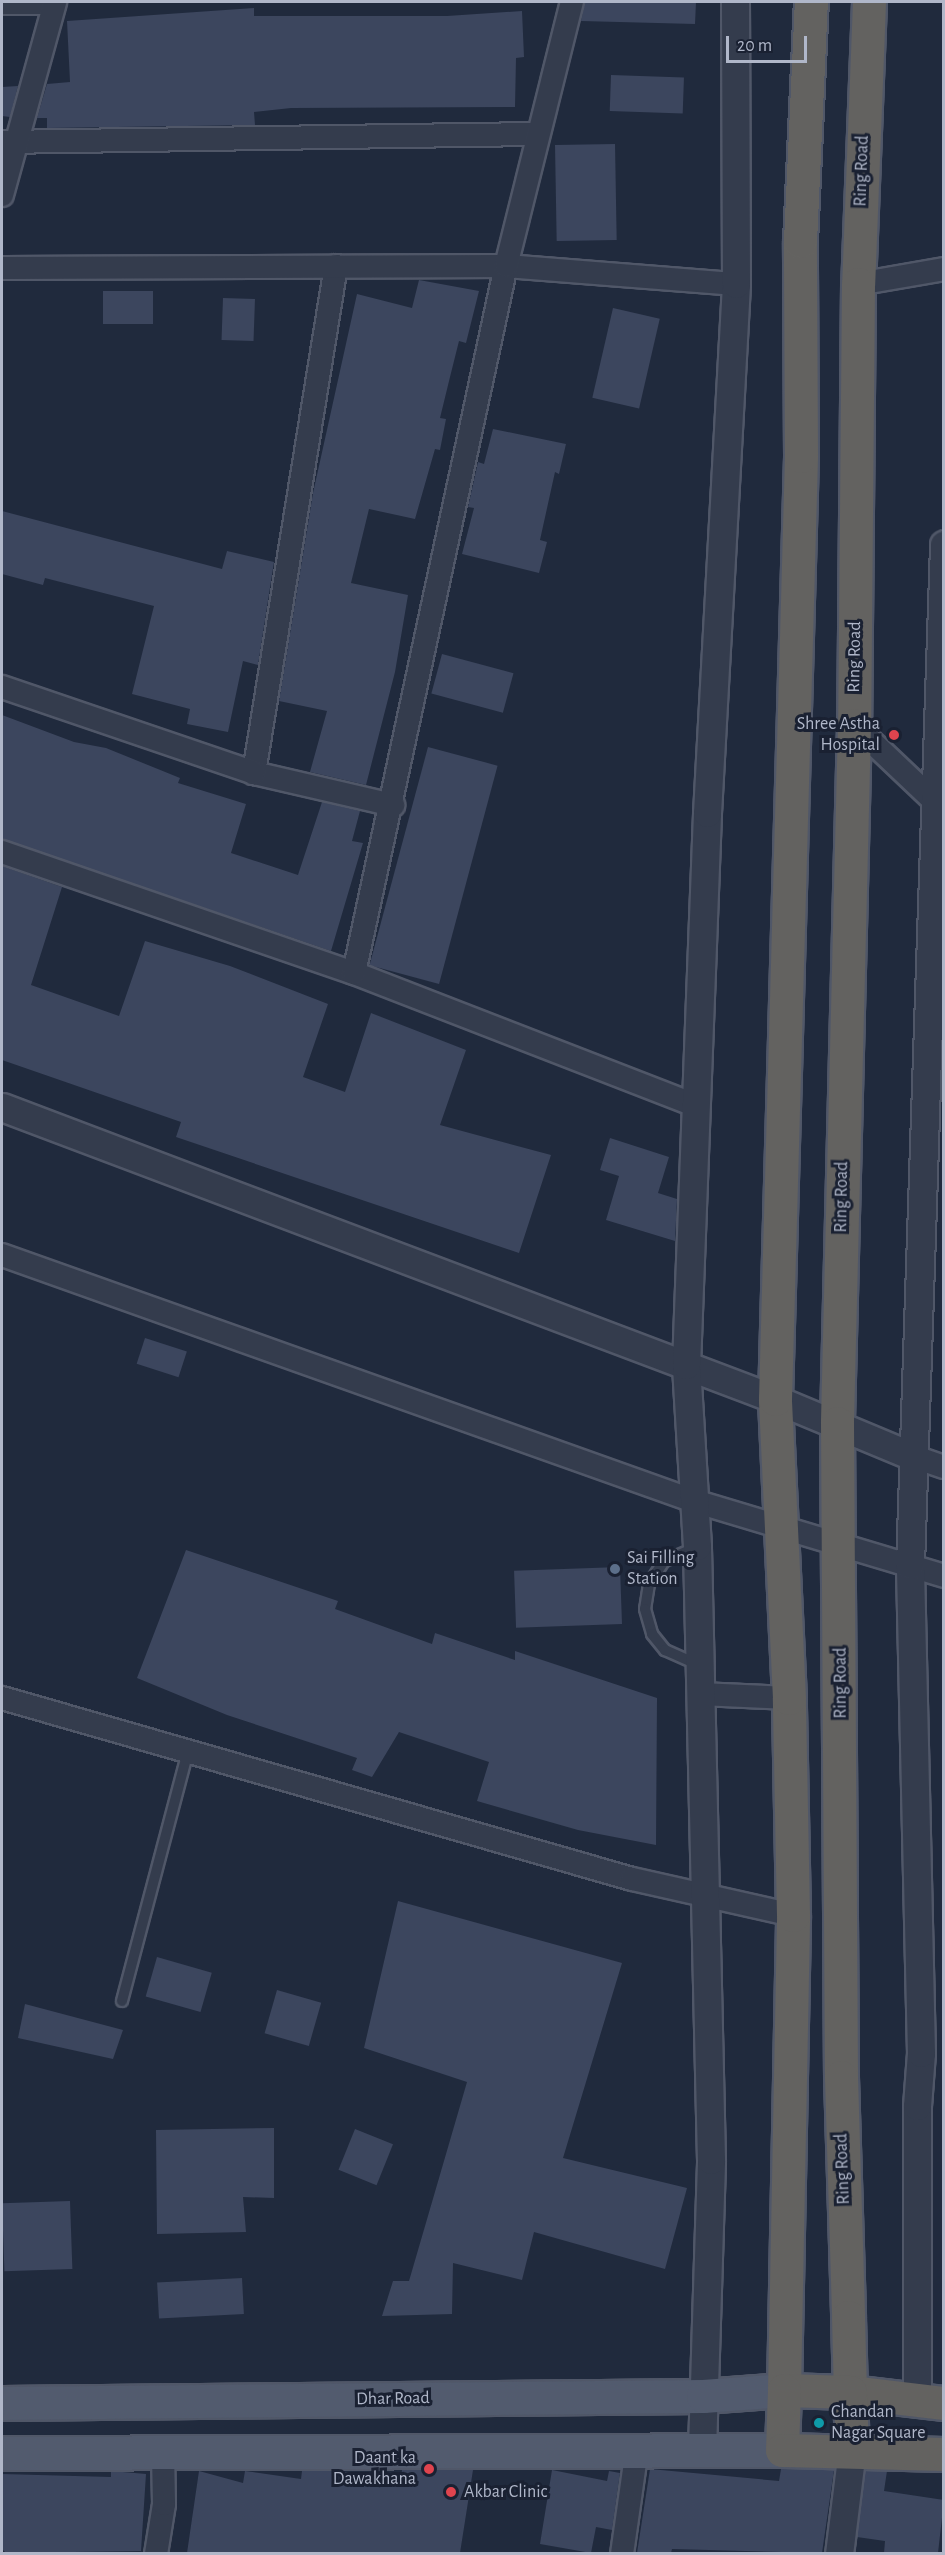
<!DOCTYPE html>
<style>
body{margin:0}
#map{position:relative;width:945px;height:2555px;overflow:hidden;background:#202a3d;font-family:"Alegreya Sans",sans-serif}
div>[style]{position:absolute}
.building>*{inset:0;background:#3c465e;transform-origin:0 0}
.roads{filter:drop-shadow(2px 0 #505768) drop-shadow(-2px 0 #505768) drop-shadow(0 2px #505768) drop-shadow(0 -2px #505768)}
.service>*{height:10px;margin:-5px;padding:0 5px;transform-origin:5px;border-radius:5px;background:#343c4d}
.minor>*{height:22px;margin:-11px;padding:0 11px;transform-origin:11px;border-radius:11px;background:#343c4d}
.tertiary>*{height:27px;margin:-13.5px;padding:0 13.5px;transform-origin:13.5px;border-radius:13.5px;background:#343c4d}
.primary>*{height:33px;margin:-16.5px;padding:0 16.5px;transform-origin:16.5px;border-radius:16.5px;background:#525b6e}
.trunk>*{height:33px;margin:-16.5px;padding:0 16.5px;transform-origin:16.5px;border-radius:16.5px;background:#636260}
.dots>*{width:16px;height:16px;translate:-50% -50%;box-sizing:border-box;border:3px solid #1a2132;border-radius:50%}
span{translate:-50% -50%;white-space:nowrap;text-align:center;line-height:1.15;-webkit-text-stroke:6px #1a2132;paint-order:stroke}
.street-label{font-size:18px;color:#b0b7c9}
.poi-label{font-size:18px;color:#b0b7c9}
.right{translate:-100% -50%;text-align:right}
.left{translate:0 -50%;text-align:left}
.frame{position:absolute;inset:0;border:3px solid #b0b7c9;pointer-events:none}
.scale{position:absolute;left:726px;top:36px;width:81px;height:27px;box-sizing:border-box;border:3px solid #b0b7c9;border-top:0;padding-left:8px;font-size:18px;line-height:21px;white-space:nowrap;color:#b0b7c9;-webkit-text-stroke:4px #1a2132;paint-order:stroke}
</style>
<div id="map">
<div class="building">
<i style="clip-path:polygon(585px 2px,696px 2px,695px 24px,581px 21px)"></i>
<i style="clip-path:polygon(254px 8px,254px 16px,447px 16px,522px 11px,524px 57px,516px 58px,515px 107px,291px 108px,254px 112px,255px 125px,47px 128px,47px 118px,37px 118px,47px 84px,70px 82px,67px 21px)"></i>
<i style="left:611px;top:75px;width:73px;height:36px;rotate:2deg"></i>
<i style="clip-path:polygon(18px 86px,10px 117px,2px 116px,2px 87px)"></i>
<i style="left:615px;top:144px;width:96px;height:60px;rotate:89deg"></i>
<i style="clip-path:polygon(419px 280px,479px 291px,466px 343px,459px 341px,450px 377px,440px 418px,446px 419px,440px 450px,435px 449px,415px 519px,369px 509px,351px 583px,408px 595px,395px 672px,366px 785px,310px 772px,327px 711px,279px 701px,313px 493px,357px 294px,412px 308px)"></i>
<i style="left:153px;top:291px;width:33px;height:50px;rotate:90deg"></i>
<i style="left:223px;top:298px;width:32px;height:42px;rotate:2deg"></i>
<i style="left:613px;top:308px;width:48px;height:92px;rotate:13deg"></i>
<i style="clip-path:polygon(493px 429px,566px 444px,559px 474px,555px 472px,540px 540px,547px 542px,539px 573px,462px 554px,474px 508px,468px 507px,478px 462px,484px 464px)"></i>
<i style="clip-path:polygon(2px 511px,222px 569px,227px 551px,274px 562px,258px 665px,243px 661px,228px 732px,187px 724px,190px 709px,132px 694px,154px 606px,45px 578px,43px 585px,2px 574px)"></i>
<i style="left:442px;top:654px;width:74px;height:41px;rotate:15deg"></i>
<i style="clip-path:polygon(2px 715px,74px 742px,106px 748px,180px 778px,178px 783px,246px 804px,231px 853px,298px 875px,322px 802px,360px 811px,352px 841px,363px 843px,331px 951px,2px 839px)"></i>
<i style="left:428px;top:747px;width:72px;height:226px;rotate:15deg"></i>
<i style="clip-path:polygon(2px 866px,62px 887px,31px 985px,119px 1016px,145px 941px,230px 966px,328px 1004px,303px 1077px,345px 1092px,371px 1013px,466px 1050px,440px 1125px,551px 1155px,519px 1253px,176px 1137px,181px 1122px,2px 1060px)"></i>
<i style="clip-path:polygon(610px 1138px,669px 1157px,658px 1193px,677px 1199px,675px 1241px,606px 1220px,619px 1176px,600px 1170px)"></i>
<i style="left:145px;top:1338px;width:44px;height:27px;rotate:18deg"></i>
<i style="clip-path:polygon(186px 1550px,338px 1601px,335px 1609px,432px 1644px,435px 1633px,515px 1660px,515px 1651px,657px 1698px,656px 1845px,578px 1830px,477px 1801px,489px 1762px,399px 1732px,372px 1777px,352px 1770px,357px 1758px,227px 1715px,137px 1678px)"></i>
<i style="left:620px;top:1567px;width:57px;height:106px;rotate:88deg"></i>
<i style="clip-path:polygon(398px 1901px,622px 1963px,563px 2158px,687px 2188px,665px 2269px,534px 2232px,522px 2280px,453px 2263px,452px 2314px,382px 2316px,393px 2281px,409px 2281px,467px 2082px,364px 2048px)"></i>
<i style="left:157px;top:1957px;width:57px;height:41px;rotate:16deg"></i>
<i style="left:277px;top:1990px;width:46px;height:45px;rotate:16deg"></i>
<i style="clip-path:polygon(25px 2004px,123px 2030px,113px 2059px,18px 2038px)"></i>
<i style="clip-path:polygon(274px 2128px,274px 2198px,243px 2197px,246px 2232px,157px 2234px,156px 2130px)"></i>
<i style="left:355px;top:2129px;width:41px;height:44px;rotate:22deg"></i>
<i style="left:70px;top:2201px;width:68px;height:68px;rotate:88deg"></i>
<i style="left:242px;top:2278px;width:36px;height:85px;rotate:87deg"></i>
<i style="clip-path:polygon(650px 2469px,779px 2481px,781px 2469px,834px 2470px,822px 2553px,672px 2549px,671px 2553px,637px 2553px)"></i>
<i style="clip-path:polygon(327px 2470px,401px 2479px,402px 2470px,473px 2470px,460px 2553px,187px 2553px,199px 2471px,243px 2483px,245px 2471px,301px 2479px,302px 2471px)"></i>
<i style="clip-path:polygon(552px 2470px,607px 2481px,609px 2471px,620px 2473px,612px 2530px,596px 2527px,591px 2553px,540px 2544px)"></i>
<i style="clip-path:polygon(111px 2471px,146px 2474px,141px 2551px,6px 2553px,2px 2549px,2px 2474px,111px 2477px)"></i>
<i style="clip-path:polygon(865px 2471px,887px 2471px,884px 2491px,944px 2500px,938px 2553px,884px 2553px,885px 2541px,857px 2537px)"></i>
</div>
<div class="roads">
<div class="service">
<i style="left:695px;top:1548px;width:34px;rotate:157deg"></i>
<i style="left:664px;top:1561px;width:27px;rotate:123deg"></i>
<i style="left:649px;top:1584px;width:25px;rotate:99deg"></i>
<i style="left:645px;top:1609px;width:26px;rotate:74deg"></i>
<i style="left:652px;top:1634px;width:21px;rotate:51deg"></i>
<i style="left:665px;top:1650px;width:37px;rotate:24deg"></i>
<i style="left:122px;top:2001px;width:258px;rotate:-75.2deg"></i>
</div>
<div class="minor">
<i style="left:2px;top:3px;width:50px"></i>
<i style="left:2px;top:142px;width:534px;rotate:-0.86deg"></i>
<i style="left:2px;top:195px;width:200px;rotate:-74.6deg"></i>
<i style="left:336px;top:266px;width:514px;rotate:99.19deg"></i>
<i style="left:254px;top:773px;width:143px;rotate:13deg"></i>
<i style="left:2px;top:268px;width:504px;rotate:-0.23deg"></i>
<i style="left:506px;top:266px;width:231px;rotate:4.5deg"></i>
<i style="left:858px;top:284px;width:87px;rotate:-9.9deg"></i>
<i style="left:2px;top:687px;width:266px;rotate:18.8deg"></i>
<i style="left:854px;top:725px;width:109px;rotate:43.5deg"></i>
<i style="left:933px;top:800px;width:11px"></i>
<i style="left:2px;top:852px;width:372px;rotate:19deg"></i>
<i style="left:354px;top:973px;width:368px;rotate:21.2deg"></i>
<i style="left:354px;top:973px;width:723px;rotate:-77.87deg"></i>
<i style="left:506px;top:266px;width:272px;rotate:-76deg"></i>
<i style="left:2px;top:1255px;width:731px;rotate:19.57deg"></i>
<i style="left:691px;top:1500px;width:264px;rotate:16.7deg"></i>
<i style="left:912px;top:1456px;width:34px;rotate:19deg"></i>
<i style="left:700px;top:1694px;width:89px;rotate:2.6deg"></i>
<i style="left:2px;top:1698px;width:655px;rotate:16.03deg"></i>
<i style="left:632px;top:1879px;width:165px;rotate:12.6deg"></i>
<i style="left:156px;top:2554px;width:51px;rotate:-80.9deg"></i>
<i style="left:164px;top:2504px;width:52px;rotate:-91.1deg"></i>
<i style="left:622px;top:2554px;width:106px;rotate:-81.9deg"></i>
</div>
<div class="tertiary">
<i style="left:2px;top:1107px;width:826px;rotate:20.69deg"></i>
<i style="left:775px;top:1399px;width:148px;rotate:22.6deg"></i>
<i style="left:917px;top:2401px;width:295px;rotate:-90deg"></i>
<i style="left:917px;top:2106px;width:53px;rotate:-85.7deg"></i>
<i style="left:921px;top:2053px;width:488px;rotate:-91.3deg"></i>
<i style="left:910px;top:1565px;width:1021px;rotate:-88.09deg"></i>
<i style="left:702px;top:2449px;width:289px;rotate:-88.2deg"></i>
<i style="left:711px;top:2160px;width:614px;rotate:-91.31deg"></i>
<i style="left:697px;top:1546px;width:181px;rotate:-93.5deg"></i>
<i style="left:686px;top:1365px;width:552px;rotate:-87.82deg"></i>
<i style="left:707px;top:813px;width:530px;rotate:-86.86deg"></i>
<i style="left:736px;top:284px;width:282px;rotate:-90.2deg"></i>
<i style="left:839px;top:2554px;width:105px;rotate:-82.9deg"></i>
</div>
<div class="primary">
<i style="left:2px;top:2403px;width:701px;rotate:-0.57deg"></i>
<i style="left:703px;top:2396px;width:81px;rotate:-4.2deg"></i>
<i style="left:2px;top:2453px;width:780px;rotate:-0.22deg"></i>
</div>
<div class="trunk">
<i style="left:869px;top:2px;width:282px;rotate:92.2deg"></i>
<i style="left:858px;top:284px;width:441px;rotate:90.5deg"></i>
<i style="left:854px;top:725px;width:698px;rotate:91.4deg"></i>
<i style="left:837px;top:1423px;width:654px;rotate:89.65deg"></i>
<i style="left:841px;top:2077px;width:240px;rotate:88.3deg"></i>
<i style="left:848px;top:2317px;width:75px;rotate:88.5deg"></i>
<i style="left:850px;top:2392px;width:95px;rotate:6.7deg"></i>
<i style="left:784px;top:2390px;width:475px;rotate:-88.9deg"></i>
<i style="left:793px;top:1915px;width:217px;rotate:-91.1deg"></i>
<i style="left:789px;top:1698px;width:299px;rotate:-92.7deg"></i>
<i style="left:775px;top:1399px;width:943px;rotate:-88.42deg"></i>
<i style="left:801px;top:456px;width:215px;rotate:-90.3deg"></i>
<i style="left:800px;top:241px;width:239px;rotate:-87.4deg"></i>
<i style="left:852px;top:2450px;width:58px;rotate:-92deg"></i>
<i style="left:850px;top:2392px;width:66px;rotate:-178.3deg"></i>
<i style="left:784px;top:2390px;width:60px;rotate:91.9deg"></i>
<i style="left:782px;top:2450px;width:162px;rotate:1.4deg"></i>
</div>
</div>
<div class="dots">
<i style="left:894px;top:735px;background:#e0444e"></i>
<i style="left:615px;top:1569px;background:#5c6f8a"></i>
<i style="left:819px;top:2423px;background:#0f9aa8"></i>
<i style="left:429px;top:2469px;background:#e0444e"></i>
<i style="left:451px;top:2492px;background:#e0444e"></i>
</div>
<div class="street-label">
<span style="left:862px;top:171px;rotate:-88deg">Ring Road</span>
<span style="left:855px;top:657px;rotate:-89deg">Ring Road</span>
<span style="left:842px;top:1197px;rotate:-89deg">Ring Road</span>
<span style="left:841px;top:1683px;rotate:-90deg">Ring Road</span>
<span style="left:843px;top:2169px;rotate:-92deg">Ring Road</span>
<span style="left:393px;top:2399px;rotate:-1deg">Dhar Road</span>
</div>
<div class="poi-label">
<span class="right" style="left:880px;top:735px">Shree Astha<br>Hospital</span>
<span class="left" style="left:627px;top:1569px">Sai Filling<br>Station</span>
<span class="left" style="left:831px;top:2423px">Chandan<br>Nagar Square</span>
<span class="right" style="left:416px;top:2469px">Daant ka<br>Dawakhana</span>
<span class="left" style="left:464px;top:2492px">Akbar Clinic</span>
</div>
<div class="frame"></div>
<div class="scale">20 m</div>
</div>
